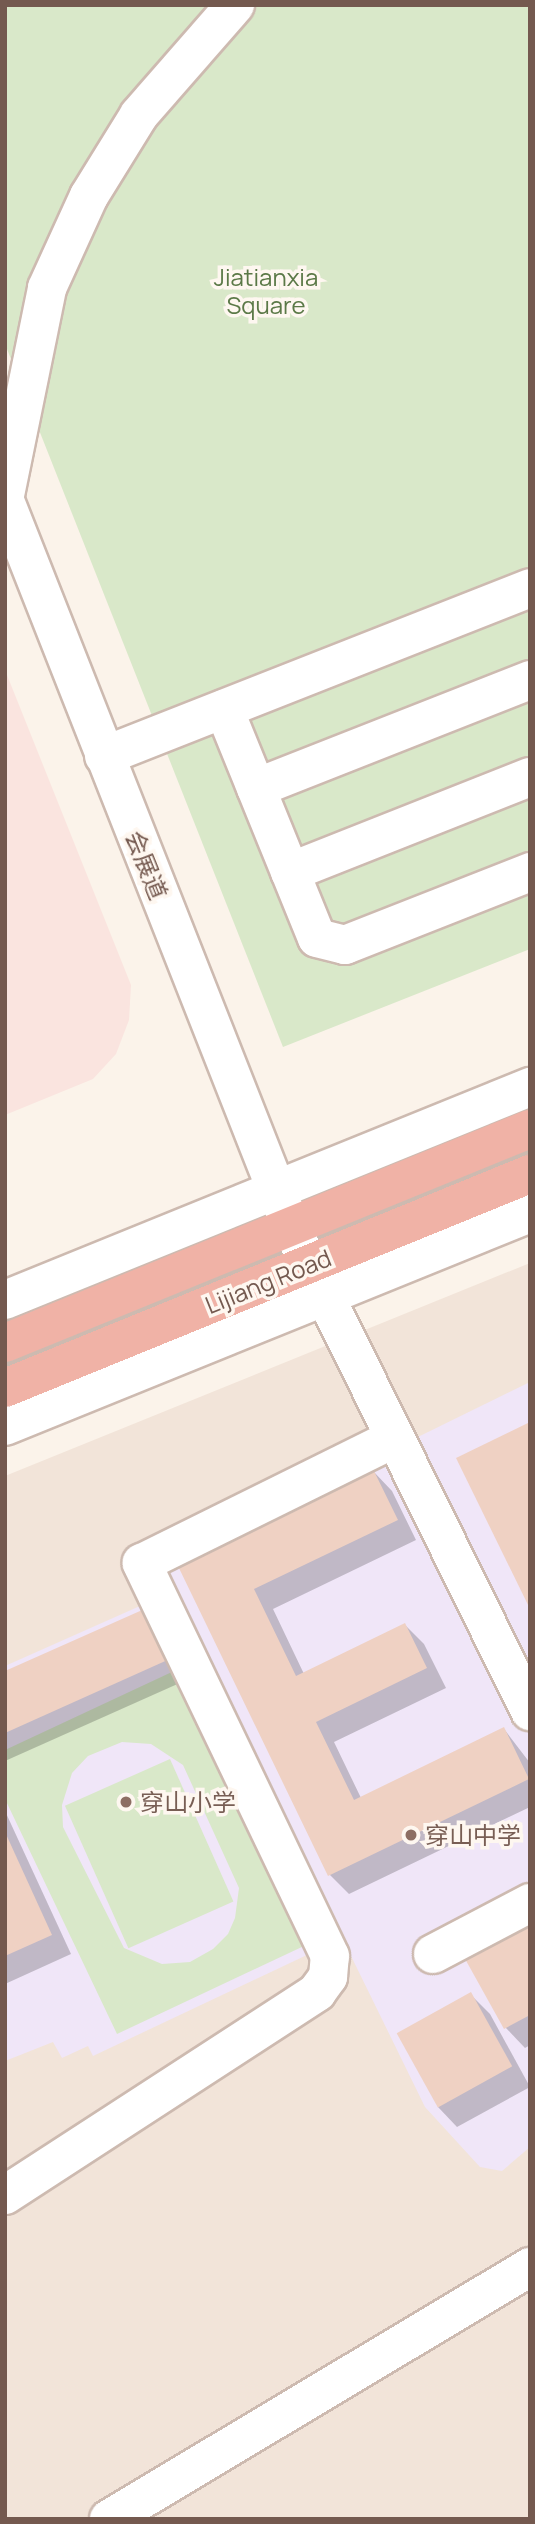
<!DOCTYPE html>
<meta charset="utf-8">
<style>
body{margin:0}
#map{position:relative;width:535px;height:2524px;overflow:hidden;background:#fbf3ea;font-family:Manrope,"Noto Sans SC",sans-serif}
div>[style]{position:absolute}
.residential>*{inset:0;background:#f2e4d9}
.commercial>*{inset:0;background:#fae4df}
.education>*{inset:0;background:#f0e6f8}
.green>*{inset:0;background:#d9e8c9;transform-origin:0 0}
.shadow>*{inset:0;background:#0003}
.building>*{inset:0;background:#efd1c3;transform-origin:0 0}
.roads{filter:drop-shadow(2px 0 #cdbab0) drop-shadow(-2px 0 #cdbab0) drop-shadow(0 2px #cdbab0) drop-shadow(0 -2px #cdbab0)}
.minor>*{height:38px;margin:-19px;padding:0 19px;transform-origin:19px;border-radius:19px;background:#fff}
.highway>*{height:38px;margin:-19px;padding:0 19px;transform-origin:19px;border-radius:19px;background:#f0b2a6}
.dots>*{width:19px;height:19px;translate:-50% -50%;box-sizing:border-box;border:4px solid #fef7f0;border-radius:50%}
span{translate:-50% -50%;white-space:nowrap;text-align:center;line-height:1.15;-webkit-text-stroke:7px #fef7f0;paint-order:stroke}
.park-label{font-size:24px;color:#5b7947}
.street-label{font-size:24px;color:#74594f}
.education-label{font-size:24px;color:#785e54}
.left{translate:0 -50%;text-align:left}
.frame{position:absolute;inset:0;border:7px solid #74594f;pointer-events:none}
</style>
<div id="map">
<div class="residential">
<i style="clip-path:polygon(530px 1263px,530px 2519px,5px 2519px,5px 1476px)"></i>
</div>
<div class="commercial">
<i style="clip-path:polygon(5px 670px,131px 985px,129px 1020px,116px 1054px,93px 1079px,5px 1115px)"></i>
</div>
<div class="education">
<i style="clip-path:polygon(530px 1382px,530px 2147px,502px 2171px,480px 2167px,425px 2107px,159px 1564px)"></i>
<i style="clip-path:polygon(149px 1602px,309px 1954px,93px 2056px,88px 2046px,62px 2058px,53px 2042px,5px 2061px,5px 1666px)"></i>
</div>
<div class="green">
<i style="clip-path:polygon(5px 5px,530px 5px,530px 949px,283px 1047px,5px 344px)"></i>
<i style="clip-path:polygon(evenodd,174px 1671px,304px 1946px,117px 2034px,5px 1799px,5px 1750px,174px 1671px,122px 1742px,151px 1744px,183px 1765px,239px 1888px,235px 1918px,228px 1934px,213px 1949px,190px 1962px,162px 1964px,124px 1948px,63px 1827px,62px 1805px,72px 1773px,88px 1756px,122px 1742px)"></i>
<i style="left:170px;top:1759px;width:156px;height:115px;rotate:66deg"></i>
</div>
<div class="shadow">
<i style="clip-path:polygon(373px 1471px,392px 1491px,416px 1540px,273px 1609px,304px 1674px,405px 1625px,424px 1644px,446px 1688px,334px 1742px,361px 1798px,504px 1729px,530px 1763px,530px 1807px,349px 1894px,330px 1875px,179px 1565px)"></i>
<i style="clip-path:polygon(149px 1609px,191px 1678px,5px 1761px,5px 1673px)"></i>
<i style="clip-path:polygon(5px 1811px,71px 1954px,5px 1984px)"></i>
<i style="clip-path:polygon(530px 1923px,530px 2045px,525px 2048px,506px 2028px,466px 1958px)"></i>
<i style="clip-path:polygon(470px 1994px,490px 2014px,530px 2087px,457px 2127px,438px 2107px)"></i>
</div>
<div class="building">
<i style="clip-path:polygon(530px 1422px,530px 1609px,456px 1458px)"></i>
<i style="clip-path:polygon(373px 1469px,398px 1520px,254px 1589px,296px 1676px,405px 1623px,427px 1668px,316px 1722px,354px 1800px,504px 1727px,529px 1779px,328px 1876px,177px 1564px)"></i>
<i style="clip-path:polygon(149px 1607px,172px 1658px,5px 1733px,5px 1671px)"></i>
<i style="clip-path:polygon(5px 1832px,52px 1935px,5px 1956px)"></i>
<i style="clip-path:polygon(530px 1921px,530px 2015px,504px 2029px,464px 1957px)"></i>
<i style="left:471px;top:1992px;width:85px;height:85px;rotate:61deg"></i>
</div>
<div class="roads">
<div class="minor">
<i style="left:5px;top:495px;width:211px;rotate:-78.5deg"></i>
<i style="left:47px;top:288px;width:101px;rotate:-65.5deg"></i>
<i style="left:89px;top:196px;width:95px;rotate:-58.3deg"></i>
<i style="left:139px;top:115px;width:146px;rotate:-48.9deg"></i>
<i style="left:5px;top:501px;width:780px;rotate:68.5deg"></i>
<i style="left:291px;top:1227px;width:540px;rotate:63.72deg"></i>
<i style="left:224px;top:709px;width:247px;rotate:67.9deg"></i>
<i style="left:317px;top:938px;width:29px;rotate:14deg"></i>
<i style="left:345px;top:945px;width:199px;rotate:-21.5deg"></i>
<i style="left:104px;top:756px;width:458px;rotate:-21.5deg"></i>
<i style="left:256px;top:788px;width:295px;rotate:-21.5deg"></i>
<i style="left:290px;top:872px;width:258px;rotate:-21.6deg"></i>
<i style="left:5px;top:1300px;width:567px;rotate:-22.08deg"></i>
<i style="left:5px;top:1426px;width:567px;rotate:-22.08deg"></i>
<i style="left:433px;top:1954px;width:110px;rotate:-27.7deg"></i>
<i style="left:5px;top:2195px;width:372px;rotate:-33deg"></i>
<i style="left:317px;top:1992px;width:19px;rotate:-54deg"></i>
<i style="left:328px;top:1977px;width:21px;rotate:-85deg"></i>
<i style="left:330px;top:1956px;width:436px;rotate:-115.6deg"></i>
<i style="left:142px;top:1563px;width:282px;rotate:-26.3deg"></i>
<i style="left:109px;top:2519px;width:491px;rotate:-30.9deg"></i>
</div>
<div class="highway">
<i style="left:5px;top:1343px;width:567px;rotate:-22.18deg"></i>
<i style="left:5px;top:1388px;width:567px;rotate:-22.18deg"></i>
</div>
</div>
<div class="dots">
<i style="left:126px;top:1802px;background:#8d6e63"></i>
<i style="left:411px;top:1835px;background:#8d6e63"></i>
</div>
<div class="park-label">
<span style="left:266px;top:291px">Jiatianxia<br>Square</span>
</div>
<div class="street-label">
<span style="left:147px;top:865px;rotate:68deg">会展道</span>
<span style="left:268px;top:1281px;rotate:-22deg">Lijiang Road</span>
</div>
<div class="education-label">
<span class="left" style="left:140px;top:1802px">穿山小学</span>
<span class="left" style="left:425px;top:1835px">穿山中学</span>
</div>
<div class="frame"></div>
</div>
